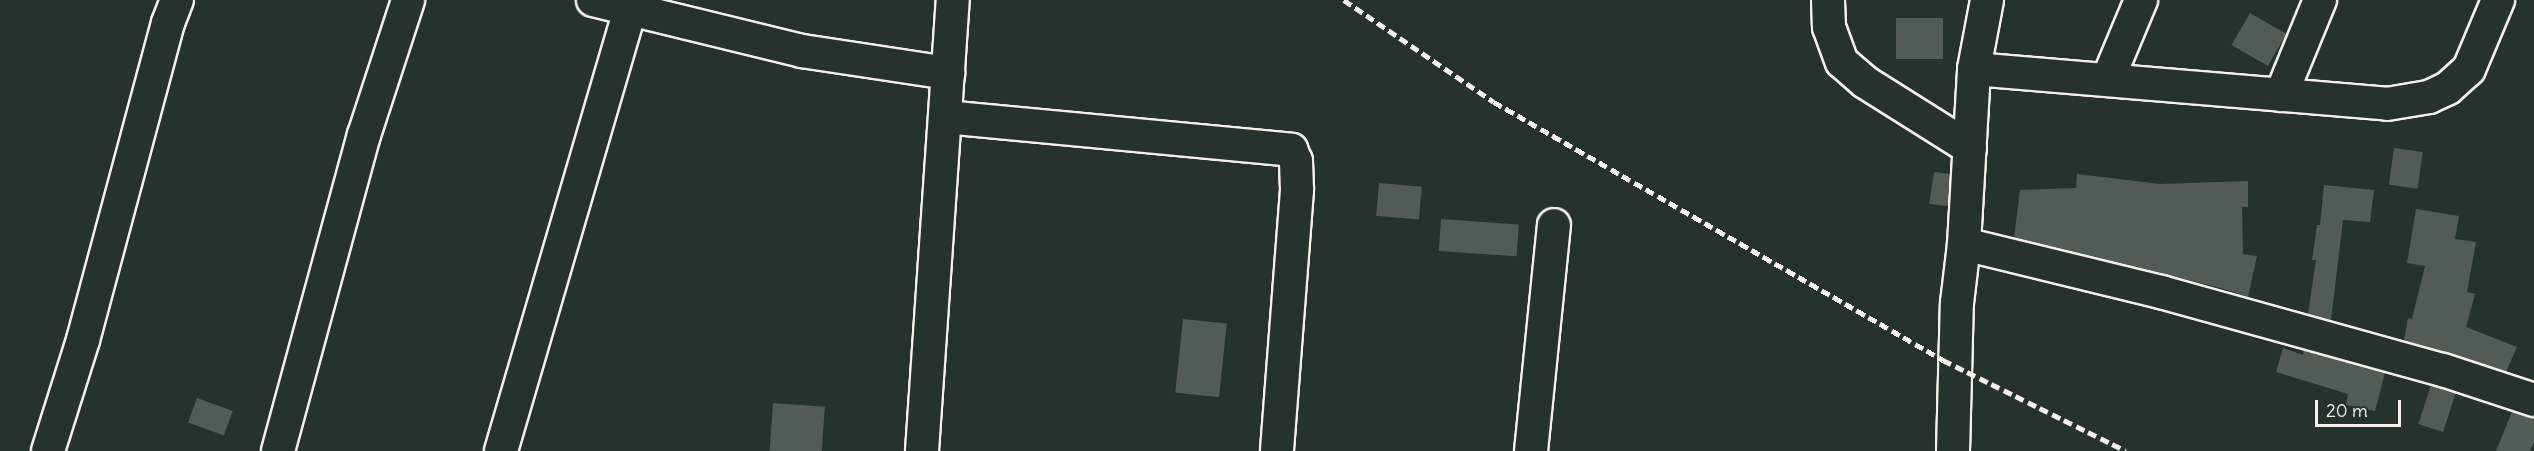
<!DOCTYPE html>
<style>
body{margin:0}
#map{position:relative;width:2534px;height:451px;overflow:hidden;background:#26332d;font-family:Delius,sans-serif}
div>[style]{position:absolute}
.building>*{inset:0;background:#525c55;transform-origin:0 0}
.roads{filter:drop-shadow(2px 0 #f4f1e8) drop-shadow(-2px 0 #f4f1e8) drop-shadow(0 2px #f4f1e8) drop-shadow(0 -2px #f4f1e8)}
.street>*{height:32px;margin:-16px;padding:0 16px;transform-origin:16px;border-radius:16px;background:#26332d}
.rail>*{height:4.5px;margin-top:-2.25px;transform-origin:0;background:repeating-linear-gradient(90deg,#f4f1e8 0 9px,transparent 0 13.5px)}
span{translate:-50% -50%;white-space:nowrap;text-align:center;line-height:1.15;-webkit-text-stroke:4.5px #26332d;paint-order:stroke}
.scale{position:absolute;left:2315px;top:400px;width:86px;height:27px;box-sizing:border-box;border:3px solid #f4f1e8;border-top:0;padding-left:8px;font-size:18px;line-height:21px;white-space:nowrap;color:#f4f1e8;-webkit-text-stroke:4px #26332d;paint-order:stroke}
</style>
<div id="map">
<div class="building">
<i style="left:2250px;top:13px;width:42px;height:37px;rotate:30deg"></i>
<i style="left:1896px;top:18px;width:47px;height:41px"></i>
<i style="left:2394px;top:148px;width:29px;height:37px;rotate:8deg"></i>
<i style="clip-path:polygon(1934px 172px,1950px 174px,1948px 206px,1929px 204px)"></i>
<i style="clip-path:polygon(2077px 174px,2160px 184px,2248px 181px,2248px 207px,2242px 207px,2243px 254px,2257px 256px,2248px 297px,2221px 288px,2014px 238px,2020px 190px,2076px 188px)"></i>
<i style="left:1379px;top:183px;width:43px;height:33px;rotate:5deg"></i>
<i style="clip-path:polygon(2324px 185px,2374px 190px,2370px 222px,2343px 220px,2331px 320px,2308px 314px,2316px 260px,2312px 260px,2317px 225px,2320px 225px)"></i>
<i style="clip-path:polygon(2416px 209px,2459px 216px,2455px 239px,2476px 242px,2467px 292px,2475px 294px,2466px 327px,2517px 347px,2506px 372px,2404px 340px,2408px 318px,2412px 319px,2425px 266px,2407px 263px)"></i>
<i style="left:1441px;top:219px;width:78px;height:32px;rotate:4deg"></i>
<i style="left:1183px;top:319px;width:44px;height:74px;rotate:6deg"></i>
<i style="clip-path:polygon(2283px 348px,2303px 355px,2304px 350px,2385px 373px,2375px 411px,2346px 405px,2348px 394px,2276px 372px)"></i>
<i style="left:2431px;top:385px;width:26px;height:41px;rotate:18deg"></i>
<i style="left:197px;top:398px;width:38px;height:26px;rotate:20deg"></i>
<i style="left:773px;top:403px;width:52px;height:48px;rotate:4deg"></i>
<i style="clip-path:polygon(2512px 412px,2534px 417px,2534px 442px,2530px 451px,2496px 451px)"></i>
</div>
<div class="roads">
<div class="street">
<i style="left:593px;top:0;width:215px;rotate:13.7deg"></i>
<i style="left:802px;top:51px;width:148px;rotate:8.6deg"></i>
<i style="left:1828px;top:0;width:27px;rotate:88deg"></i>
<i style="left:1829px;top:27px;width:37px;rotate:70deg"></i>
<i style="left:1842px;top:62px;width:30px;rotate:41deg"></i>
<i style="left:1865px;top:82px;width:124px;rotate:32.2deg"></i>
<i style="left:1974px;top:69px;width:414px;rotate:4.8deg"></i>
<i style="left:2387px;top:104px;width:43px;rotate:-9.5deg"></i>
<i style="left:2429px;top:97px;width:21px;rotate:-25deg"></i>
<i style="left:2448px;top:88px;width:28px;rotate:-42deg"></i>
<i style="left:2469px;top:69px;width:75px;rotate:-67.2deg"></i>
<i style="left:2108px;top:79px;width:86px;rotate:-67.3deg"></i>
<i style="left:2281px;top:95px;width:103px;rotate:-67.7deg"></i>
<i style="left:945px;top:117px;width:348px;rotate:5.4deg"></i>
<i style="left:1291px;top:150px;width:12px;rotate:66deg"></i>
<i style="left:1296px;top:161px;width:29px;rotate:88deg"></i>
<i style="left:1297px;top:190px;width:262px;rotate:94.4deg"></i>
<i style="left:1964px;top:244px;width:203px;rotate:13.7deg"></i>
<i style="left:2161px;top:292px;width:293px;rotate:15.5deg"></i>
<i style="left:2443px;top:370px;width:96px;rotate:18.2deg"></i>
<i style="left:48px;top:451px;width:116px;rotate:-72.5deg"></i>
<i style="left:83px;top:340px;width:328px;rotate:-75deg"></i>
<i style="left:168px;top:23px;width:25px;rotate:-69deg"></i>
<i style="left:278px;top:451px;width:327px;rotate:-74.8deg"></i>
<i style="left:364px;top:135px;width:142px;rotate:-71.9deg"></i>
<i style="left:501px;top:451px;width:470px;rotate:-73.7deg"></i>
<i style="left:922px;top:451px;width:452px;rotate:-86.1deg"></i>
<i style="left:1531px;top:451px;width:227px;rotate:-84.2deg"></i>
<i style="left:1953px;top:451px;width:148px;rotate:-88.5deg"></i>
<i style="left:1957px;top:303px;width:59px;rotate:-83.2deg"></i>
<i style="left:1964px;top:244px;width:175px;rotate:-86.7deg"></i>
<i style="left:1974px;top:69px;width:70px;rotate:-79.3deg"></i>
</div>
</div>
<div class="rail">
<i style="left:1344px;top:0;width:181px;rotate:34.2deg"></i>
<i style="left:1494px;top:102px;width:518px;rotate:29.88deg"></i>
<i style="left:1943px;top:360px;width:204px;rotate:26.4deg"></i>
</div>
<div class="scale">20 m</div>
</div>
